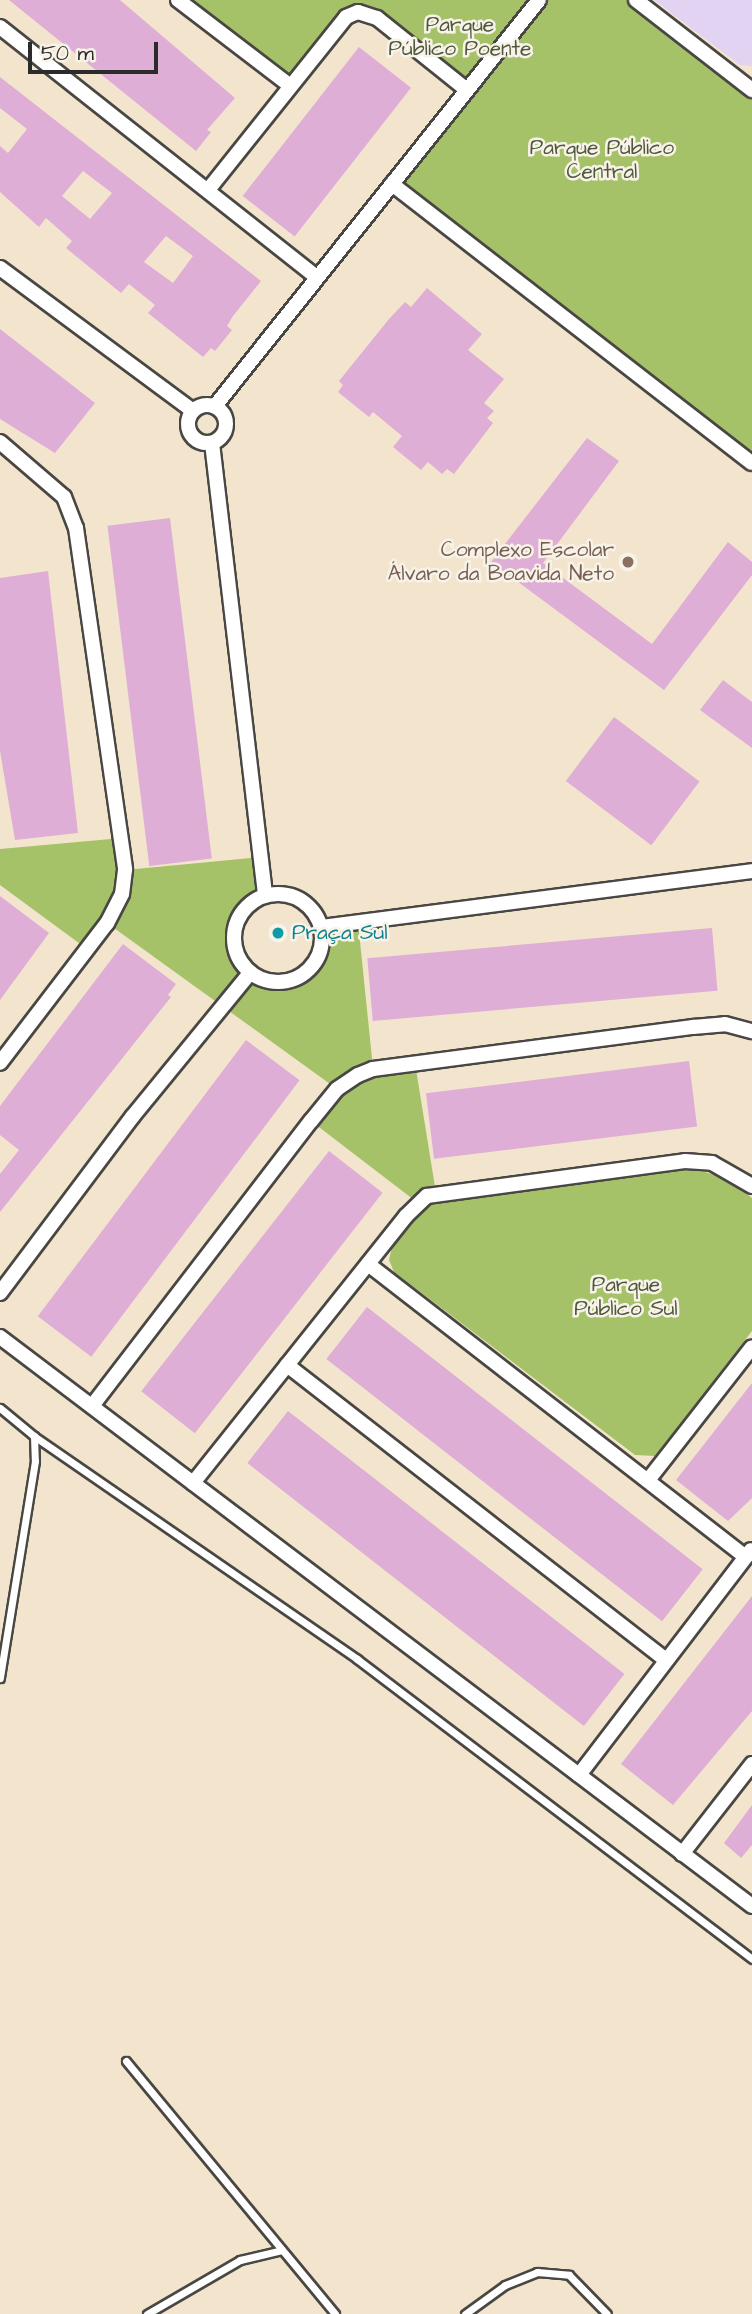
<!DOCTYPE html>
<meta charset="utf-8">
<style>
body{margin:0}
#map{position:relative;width:752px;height:2314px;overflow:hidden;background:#f3e5cd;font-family:"Architects Daughter",sans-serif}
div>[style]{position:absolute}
.built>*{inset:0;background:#e3d3f2}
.green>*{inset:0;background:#a6c268}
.building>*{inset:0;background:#deaed6;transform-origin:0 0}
.roads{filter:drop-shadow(2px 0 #494743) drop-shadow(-2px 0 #494743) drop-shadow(0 2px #494743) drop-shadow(0 -2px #494743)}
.lane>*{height:7px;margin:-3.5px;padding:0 3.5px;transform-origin:3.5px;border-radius:3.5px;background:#fff}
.street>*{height:14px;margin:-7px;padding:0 7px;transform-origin:7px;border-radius:7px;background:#fff}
.street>.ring{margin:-7px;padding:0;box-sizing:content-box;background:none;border:14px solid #fff;border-radius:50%}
.dots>*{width:19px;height:19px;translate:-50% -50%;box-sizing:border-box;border:4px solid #f7f3e8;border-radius:50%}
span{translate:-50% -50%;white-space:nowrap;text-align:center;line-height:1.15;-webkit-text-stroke:5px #f7f3e8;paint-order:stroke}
.park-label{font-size:21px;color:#50583d}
.education-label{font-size:21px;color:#785e54}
.right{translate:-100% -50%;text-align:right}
.culture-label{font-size:21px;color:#0d838f}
.left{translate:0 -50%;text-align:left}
.scale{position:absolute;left:28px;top:42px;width:130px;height:32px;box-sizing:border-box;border:4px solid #2b2b2b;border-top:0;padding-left:9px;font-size:21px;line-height:24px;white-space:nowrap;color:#2b2b2b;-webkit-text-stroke:5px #f7f3e8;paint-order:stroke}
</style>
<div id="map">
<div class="built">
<i style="clip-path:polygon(654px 0,752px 0,752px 66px,740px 65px)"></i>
</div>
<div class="green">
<i style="clip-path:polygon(178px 0,636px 0,752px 90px,752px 463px,392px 184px,467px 90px,370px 16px,346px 17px,289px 85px)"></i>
<i style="clip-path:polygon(122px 838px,125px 870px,260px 857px,265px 895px,242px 911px,233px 938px,241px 963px,262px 980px,288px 982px,301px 976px,320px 955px,321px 927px,358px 922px,373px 1068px,415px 1063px,436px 1193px,450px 1197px,695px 1169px,728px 1179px,752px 1198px,752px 1331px,655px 1456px,635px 1455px,394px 1272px,389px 1260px,392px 1247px,418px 1203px,311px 1121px,337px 1089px,107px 923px,87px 949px,0 885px,0 849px)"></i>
</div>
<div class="building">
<i style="clip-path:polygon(9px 0,120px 0,235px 98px,207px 130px,211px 132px,196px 151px)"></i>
<i style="left:359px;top:47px;width:66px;height:189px;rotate:38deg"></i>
<i style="clip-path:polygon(evenodd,0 77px,261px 281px,233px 316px,227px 326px,232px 330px,215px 351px,211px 348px,203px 357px,148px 313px,155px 305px,129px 284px,121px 293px,66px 248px,72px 241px,46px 218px,39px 227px,0 192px,0 146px,8px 153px,27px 129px,0 108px,0 77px,83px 171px,112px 193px,90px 219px,62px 196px,83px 171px,0 77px,166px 236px,193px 256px,173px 283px,144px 262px,166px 236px)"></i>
<i style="clip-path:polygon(427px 288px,482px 334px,468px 350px,504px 379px,484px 403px,494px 411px,487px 418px,493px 423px,454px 474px,447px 469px,442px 474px,428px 462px,421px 470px,393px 447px,402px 436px,373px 412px,369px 417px,338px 392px,343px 385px,339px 381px,389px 319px,405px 302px,411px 307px)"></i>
<i style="clip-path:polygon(0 329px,95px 403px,55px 453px,0 419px)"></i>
<i style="clip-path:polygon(587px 438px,619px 461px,543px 563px,652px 644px,728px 542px,752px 562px,752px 575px,664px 690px,491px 562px)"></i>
<i style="left:170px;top:518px;width:343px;height:63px;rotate:83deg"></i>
<i style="clip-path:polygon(48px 571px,78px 833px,15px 840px,0 751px,0 578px)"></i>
<i style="clip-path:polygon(723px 680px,752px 702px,752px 748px,700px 710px)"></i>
<i style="left:614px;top:717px;width:107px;height:80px;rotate:37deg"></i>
<i style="clip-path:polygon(0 896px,49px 933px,0 1000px)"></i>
<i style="left:712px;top:928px;width:63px;height:346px;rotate:85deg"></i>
<i style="clip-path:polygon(123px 944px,176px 984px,168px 995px,171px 997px,0 1212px,0 1174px,19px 1150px,0 1135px,0 1106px)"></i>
<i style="left:246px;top:1040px;width:67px;height:346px;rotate:37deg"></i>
<i style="left:689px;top:1061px;width:66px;height:265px;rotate:83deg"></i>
<i style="left:329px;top:1151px;width:68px;height:305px;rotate:38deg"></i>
<i style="left:367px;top:1307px;width:426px;height:66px;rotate:38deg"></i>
<i style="clip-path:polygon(752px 1383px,752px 1498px,728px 1521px,676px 1480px)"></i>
<i style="left:288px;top:1411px;width:427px;height:66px;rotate:38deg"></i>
<i style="clip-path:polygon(752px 1596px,752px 1711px,673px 1805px,621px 1764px)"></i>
<i style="clip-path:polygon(752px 1805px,752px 1845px,741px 1858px,724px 1843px)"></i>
</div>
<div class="roads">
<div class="lane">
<i style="left:0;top:1408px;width:44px;rotate:39.5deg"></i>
<i style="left:34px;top:1436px;width:25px;rotate:88deg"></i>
<i style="left:35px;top:1461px;width:220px;rotate:99.2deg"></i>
<i style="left:34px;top:1436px;width:393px;rotate:34.6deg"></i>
<i style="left:357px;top:1659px;width:496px;rotate:37.2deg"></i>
<i style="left:126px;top:2061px;width:328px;rotate:50.4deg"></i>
<i style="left:147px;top:2314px;width:108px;rotate:-30.1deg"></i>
<i style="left:240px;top:2260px;width:43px;rotate:-13.4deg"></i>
<i style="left:465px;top:2314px;width:49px;rotate:-35.9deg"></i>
<i style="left:505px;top:2285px;width:35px;rotate:-22deg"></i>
<i style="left:537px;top:2272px;width:32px;rotate:5deg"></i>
<i style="left:569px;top:2275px;width:54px;rotate:45.7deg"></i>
</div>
<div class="street">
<i style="left:178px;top:0;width:140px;rotate:37.4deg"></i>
<i style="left:636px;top:0;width:147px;rotate:37.8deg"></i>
<i style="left:0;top:27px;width:404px;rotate:38.3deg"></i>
<i style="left:392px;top:184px;width:455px;rotate:37.8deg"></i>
<i style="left:208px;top:190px;width:221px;rotate:-51.4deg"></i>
<i style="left:346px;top:17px;width:13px;rotate:-23deg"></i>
<i style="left:358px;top:12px;width:20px;rotate:18deg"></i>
<i style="left:377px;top:18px;width:115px;rotate:38.7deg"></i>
<i style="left:0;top:268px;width:240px;rotate:36.5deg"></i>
<i class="ring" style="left:188px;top:405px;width:24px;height:24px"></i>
<i style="left:215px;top:406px;width:519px;rotate:-51.41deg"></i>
<i style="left:0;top:442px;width:84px;rotate:40.7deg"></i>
<i style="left:64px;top:497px;width:33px;rotate:69deg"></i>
<i style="left:76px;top:528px;width:345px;rotate:81.8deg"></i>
<i style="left:125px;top:870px;width:24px;rotate:97deg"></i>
<i style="left:122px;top:894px;width:33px;rotate:117deg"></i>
<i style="left:107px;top:923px;width:176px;rotate:127.4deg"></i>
<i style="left:212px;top:443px;width:455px;rotate:83.3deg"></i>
<i class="ring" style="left:234px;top:894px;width:74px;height:74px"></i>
<i style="left:321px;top:927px;width:435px;rotate:-7.4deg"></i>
<i style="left:368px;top:1264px;width:478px;rotate:37.8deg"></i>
<i style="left:0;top:1293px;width:221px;rotate:-53.1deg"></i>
<i style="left:133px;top:1116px;width:185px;rotate:-50.7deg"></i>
<i style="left:0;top:1337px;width:943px;rotate:37.11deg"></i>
<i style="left:287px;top:1365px;width:480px;rotate:37.9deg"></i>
<i style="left:92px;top:1406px;width:359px;rotate:-52.5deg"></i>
<i style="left:311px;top:1121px;width:41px;rotate:-50.9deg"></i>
<i style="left:337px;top:1089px;width:25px;rotate:-34deg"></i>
<i style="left:358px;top:1075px;width:16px;rotate:-22deg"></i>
<i style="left:373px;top:1069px;width:323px;rotate:-7.5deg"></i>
<i style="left:693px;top:1027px;width:32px;rotate:-5deg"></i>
<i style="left:725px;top:1024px;width:28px;rotate:15deg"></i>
<i style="left:649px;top:1479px;width:167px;rotate:-52deg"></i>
<i style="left:193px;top:1483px;width:342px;rotate:-51.4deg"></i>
<i style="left:406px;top:1216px;width:29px;rotate:-44deg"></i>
<i style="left:427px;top:1196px;width:260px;rotate:-7.7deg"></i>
<i style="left:685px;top:1161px;width:27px;rotate:4deg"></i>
<i style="left:712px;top:1163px;width:46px;rotate:29.9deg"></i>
<i style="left:579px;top:1775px;width:283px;rotate:-52.6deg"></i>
<i style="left:682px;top:1854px;width:114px;rotate:-52.1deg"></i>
</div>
</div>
<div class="dots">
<i style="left:628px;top:562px;background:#8d6e63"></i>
<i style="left:278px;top:933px;background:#0f9aa8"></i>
</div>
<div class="park-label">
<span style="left:460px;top:37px">Parque<br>Público Poente</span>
<span style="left:602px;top:160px">Parque Público<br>Central</span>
<span style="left:626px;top:1297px">Parque<br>Público Sul</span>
</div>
<div class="education-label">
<span class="right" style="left:614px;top:562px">Complexo Escolar<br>Álvaro da Boavida Neto</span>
</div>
<div class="culture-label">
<span class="left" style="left:292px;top:933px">Praça Sul</span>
</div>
<div class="scale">50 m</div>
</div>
